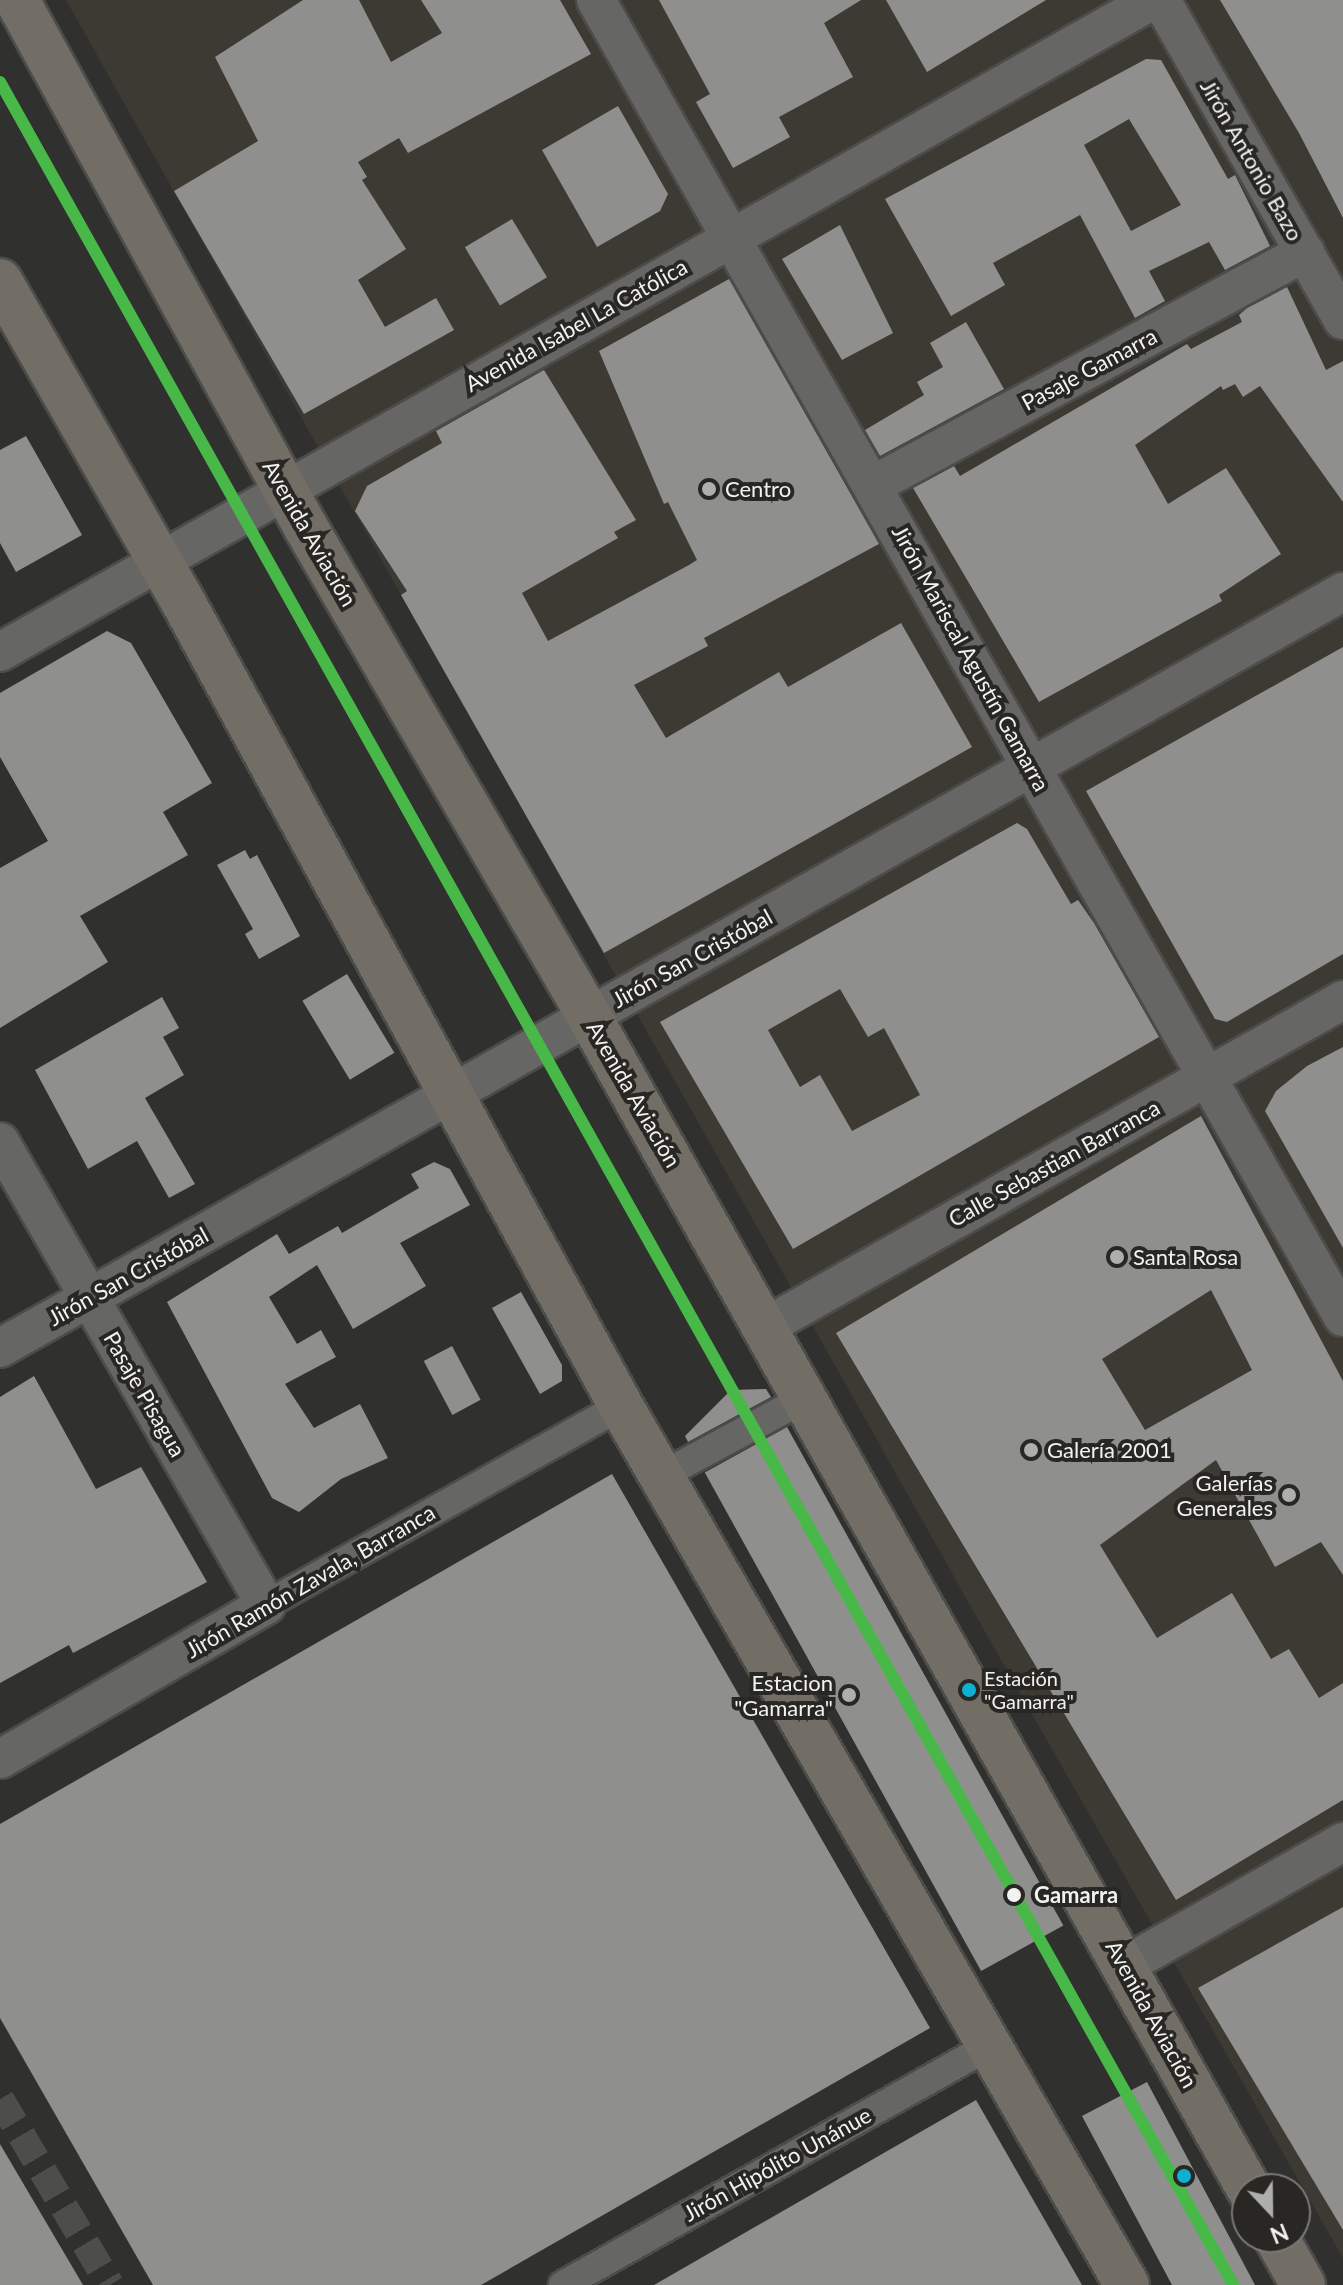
<!DOCTYPE html>
<meta charset="utf-8">
<style>
body{margin:0}
#map{position:relative;width:1343px;height:2285px;overflow:hidden;background:#30302e;font-family:Lato,sans-serif}
div>[style]{position:absolute}
.built>*{inset:0;background:#3c3a32}
.building>*{inset:0;background:#8f908e;transform-origin:0 0}
.pedestrian-tunnel>*{height:28px;margin-top:-14px;transform-origin:0;background:repeating-linear-gradient(90deg,#4d4d4b 0 28px,transparent 0 42px)}
.roads{filter:drop-shadow(2px 0 #4c4c4a) drop-shadow(-2px 0 #4c4c4a) drop-shadow(0 2px #4c4c4a) drop-shadow(0 -2px #4c4c4a)}
.pedestrian>*{height:28px;margin:-14px;padding:0 14px;transform-origin:14px;border-radius:14px;background:#666665}
.minor>*{height:38px;margin:-19px;padding:0 19px;transform-origin:19px;border-radius:19px;background:#666665}
.primary>*{height:44px;margin:-22px;padding:0 22px;transform-origin:22px;border-radius:22px;background:#726d65}
.metro-1>*{height:12px;margin:-6px;padding:0 6px;transform-origin:6px;border-radius:6px;background:#48b948}
.dots>*{width:22px;height:22px;translate:-50% -50%;box-sizing:border-box;border:4px solid #282723;border-radius:50%}
span{translate:-50% -50%;white-space:nowrap;text-align:center;line-height:1.15;-webkit-text-stroke:8px #282723;paint-order:stroke}
.bus-label{font-size:20px;color:#f2f2f0}
.left{translate:0 -50%;text-align:left}
.street-label{font-size:22px;color:#f2f2f0}
.poi-label{font-size:22px;color:#f2f2f0}
.right{translate:-100% -50%;text-align:right}
.stop-label{font-size:22px;color:#f2f2f0;font-weight:700}
.north{position:absolute;left:1231px;top:2173px;width:80px;height:80px;box-sizing:border-box;background:#282723;border:2px solid #797875;border-radius:50%;rotate:158deg;font-size:22px;font-weight:700;line-height:32px;text-align:center;color:#f2f2f0}
.north::after{content:'';display:block;margin:auto;width:28px;height:36px;background:#aeaeac;clip-path:polygon(50% 0,100% 100%,50% 72%,0 100%)}
</style>
<div id="map">
<div class="built">
<i style="clip-path:polygon(66px 0,1343px 0,1343px 2258px,988px 1637px)"></i>
</div>
<div class="building">
<i style="clip-path:polygon(303px 0,359px 0,391px 62px,442px 33px,421px 0,560px 0,591px 54px,408px 153px,399px 138px,358px 162px,367px 177px,362px 180px,406px 249px,358px 280px,385px 327px,436px 298px,454px 330px,304px 414px,174px 191px,258px 141px,215px 57px)"></i>
<i style="clip-path:polygon(659px 0,861px 0,824px 23px,853px 77px,779px 117px,790px 137px,733px 168px,696px 102px,710px 94px)"></i>
<i style="clip-path:polygon(886px 0,1046px 0,927px 72px)"></i>
<i style="clip-path:polygon(1220px 0,1343px 0,1343px 218px,1299px 133px)"></i>
<i style="clip-path:polygon(evenodd,1146px 59px,1161px 60px,1228px 179px,1235px 175px,1270px 246px,1225px 270px,1209px 242px,1149px 271px,1165px 301px,1135px 318px,1080px 215px,993px 263px,1005px 285px,951px 316px,885px 199px,1146px 59px,1129px 119px,1181px 205px,1131px 231px,1084px 145px,1129px 119px)"></i>
<i style="clip-path:polygon(618px 106px,668px 194px,660px 211px,597px 247px,542px 150px)"></i>
<i style="left:512px;top:219px;width:68px;height:55px;rotate:59deg"></i>
<i style="clip-path:polygon(840px 225px,893px 333px,842px 360px,782px 259px)"></i>
<i style="clip-path:polygon(729px 279px,879px 544px,704px 638px,708px 646px,634px 685px,666px 738px,779px 672px,788px 687px,901px 623px,972px 747px,604px 953px,401px 595px,407px 591px,355px 511px,367px 486px,442px 443px,436px 431px,544px 370px,636px 520px,614px 532px,618px 538px,522px 593px,548px 641px,689px 565px,697px 560px,668px 502px,664px 504px,599px 351px)"></i>
<i style="clip-path:polygon(1287px 287px,1326px 370px,1343px 361px,1343px 502px,1260px 386px,1243px 397px,1235px 384px,1223px 390px,1221px 386px,1135px 445px,1168px 504px,1226px 468px,1281px 554px,1219px 595px,1222px 601px,1039px 702px,913px 488px,954px 466px,960px 476px,1187px 344px,1191px 349px,1242px 322px,1239px 315px,1247px 308px)"></i>
<i style="clip-path:polygon(966px 322px,1004px 389px,880px 456px,865px 430px,924px 395px,917px 382px,943px 367px,930px 343px)"></i>
<i style="clip-path:polygon(26px 436px,82px 535px,16px 572px,0 543px,0 450px)"></i>
<i style="clip-path:polygon(107px 631px,131px 643px,212px 783px,163px 812px,188px 855px,80px 916px,108px 962px,0 1028px,0 868px,48px 841px,0 757px,0 693px)"></i>
<i style="clip-path:polygon(1343px 647px,1343px 954px,1227px 1022px,1215px 1019px,1086px 791px)"></i>
<i style="clip-path:polygon(evenodd,1017px 823px,1027px 829px,1071px 904px,1078px 900px,1094px 923px,1159px 1037px,793px 1249px,660px 1022px,1017px 823px,840px 989px,868px 1037px,884px 1028px,920px 1095px,852px 1131px,820px 1075px,800px 1087px,768px 1030px,840px 989px)"></i>
<i style="clip-path:polygon(245px 850px,250px 859px,257px 855px,300px 936px,259px 959px,245px 934px,253px 929px,217px 865px)"></i>
<i style="left:347px;top:974px;width:92px;height:52px;rotate:59deg"></i>
<i style="clip-path:polygon(162px 997px,179px 1028px,163px 1037px,184px 1075px,145px 1098px,195px 1184px,169px 1198px,137px 1141px,88px 1169px,35px 1070px)"></i>
<i style="clip-path:polygon(1343px 1047px,1343px 1248px,1265px 1111px,1276px 1091px,1307px 1066px)"></i>
<i style="clip-path:polygon(evenodd,1201px 1116px,1343px 1381px,1343px 1575px,1321px 1542px,1275px 1567px,1216px 1460px,1100px 1545px,1157px 1638px,1232px 1593px,1271px 1659px,1289px 1649px,1319px 1698px,1343px 1683px,1343px 1800px,1176px 1900px,836px 1333px,1201px 1116px,1211px 1290px,1252px 1370px,1145px 1430px,1102px 1359px,1211px 1290px)"></i>
<i style="clip-path:polygon(434px 1162px,450px 1169px,470px 1205px,400px 1243px,426px 1286px,353px 1329px,317px 1265px,269px 1297px,297px 1344px,321px 1330px,336px 1357px,285px 1384px,314px 1428px,360px 1404px,388px 1458px,341px 1479px,299px 1512px,272px 1498px,167px 1302px,277px 1234px,289px 1254px,338px 1226px,342px 1233px,419px 1188px,411px 1174px)"></i>
<i style="clip-path:polygon(521px 1292px,562px 1365px,562px 1381px,540px 1394px,492px 1308px)"></i>
<i style="left:452px;top:1346px;width:61px;height:32px;rotate:62deg"></i>
<i style="clip-path:polygon(34px 1376px,96px 1489px,141px 1467px,207px 1582px,73px 1653px,69px 1645px,0 1683px,0 1397px)"></i>
<i style="clip-path:polygon(766px 1389px,771px 1397px,688px 1442px,685px 1436px,731px 1390px)"></i>
<i style="left:787px;top:1427px;width:570px;height:94px;rotate:61deg"></i>
<i style="clip-path:polygon(612px 1474px,930px 2028px,481px 2285px,153px 2285px,0 2018px,0 1824px)"></i>
<i style="clip-path:polygon(1343px 1907px,1343px 2230px,1198px 1988px)"></i>
<i style="clip-path:polygon(1147px 2082px,1255px 2285px,1172px 2285px,1082px 2116px)"></i>
<i style="clip-path:polygon(976px 2100px,1082px 2285px,654px 2285px)"></i>
<i style="clip-path:polygon(0 2144px,83px 2285px,0 2285px)"></i>
</div>
<div class="pedestrian-tunnel">
<i style="left:0;top:2099px;width:216px;rotate:59.4deg"></i>
</div>
<div class="roads">
<div class="pedestrian">
<i style="left:661px;top:1476px;width:164px;rotate:-28.4deg"></i>
<i style="left:266px;top:1605px;width:407px;rotate:-29.3deg"></i>
<i style="left:563px;top:2285px;width:492px;rotate:-29.3deg"></i>
</div>
<div class="minor">
<i style="left:596px;top:0;width:1514px;rotate:60.44deg"></i>
<i style="left:1161px;top:0;width:368px;rotate:60.4deg"></i>
<i style="left:873px;top:485px;width:491px;rotate:-28.3deg"></i>
<i style="left:0;top:652px;width:1325px;rotate:-29.49deg"></i>
<i style="left:0;top:1142px;width:534px;rotate:60.12deg"></i>
<i style="left:266px;top:1605px;width:307px;rotate:149.9deg"></i>
<i style="left:765px;top:1327px;width:664px;rotate:-29.5deg"></i>
<i style="left:0;top:1348px;width:1541px;rotate:-29.38deg"></i>
<i style="left:1124px;top:1966px;width:252px;rotate:-29.5deg"></i>
</div>
<div class="primary">
<i style="left:17px;top:0;width:600px;rotate:61.3deg"></i>
<i style="left:305px;top:526px;width:566px;rotate:59.9deg"></i>
<i style="left:589px;top:1016px;width:1346px;rotate:60.64deg"></i>
<i style="left:0;top:281px;width:365px;rotate:60.3deg"></i>
<i style="left:181px;top:598px;width:920px;rotate:61.43deg"></i>
<i style="left:621px;top:1406px;width:1014px;rotate:60.07deg"></i>
<i style="left:1276px;top:2237px;width:55px;rotate:60.6deg"></i>
</div>
</div>
<div class="metro-1">
<i style="left:0;top:82px;width:2525px;rotate:60.76deg"></i>
</div>
<div class="dots">
<i style="left:709px;top:489px;background:#aeaeac"></i>
<i style="left:1117px;top:1257px;background:#aeaeac"></i>
<i style="left:1031px;top:1450px;background:#aeaeac"></i>
<i style="left:1289px;top:1495px;background:#aeaeac"></i>
<i style="left:969px;top:1690px;background:#0dafd3"></i>
<i style="left:849px;top:1695px;background:#aeaeac"></i>
<i style="left:1014px;top:1895px;background:#f2f2f0"></i>
<i style="left:1184px;top:2176px;background:#0dafd3"></i>
</div>
<div class="bus-label">
<span class="left" style="left:984px;top:1690px">Estación<br>"Gamarra"</span>
</div>
<div class="street-label">
<span style="left:1252px;top:160px;rotate:60deg">Jirón Antonio Bazo</span>
<span style="left:576px;top:325px;rotate:-29deg">Avenida Isabel La Católica</span>
<span style="left:1089px;top:369px;rotate:-28deg">Pasaje Gamarra</span>
<span style="left:310px;top:533px;rotate:60deg">Avenida Aviación</span>
<span style="left:971px;top:658px;rotate:61deg">Jirón Mariscal Agustín Gamarra</span>
<span style="left:692px;top:958px;rotate:-29deg">Jirón San Cristóbal</span>
<span style="left:634px;top:1094px;rotate:60deg">Avenida Aviación</span>
<span style="left:1054px;top:1163px;rotate:-29deg">Calle Sebastian Barranca</span>
<span style="left:128px;top:1276px;rotate:-29deg">Jirón San Cristóbal</span>
<span style="left:145px;top:1394px;rotate:60deg">Pasaje Pisagua</span>
<span style="left:310px;top:1581px;rotate:-30deg">Jirón Ramón Zavala, Barranca</span>
<span style="left:1152px;top:2014px;rotate:61deg">Avenida Aviación</span>
<span style="left:777px;top:2164px;rotate:-29deg">Jirón Hipólito Unánue</span>
</div>
<div class="poi-label">
<span class="left" style="left:725px;top:489px">Centro</span>
<span class="left" style="left:1133px;top:1257px">Santa Rosa</span>
<span class="left" style="left:1047px;top:1450px">Galería 2001</span>
<span class="right" style="left:1273px;top:1495px">Galerías<br>Generales</span>
<span class="right" style="left:833px;top:1695px">Estacion<br>"Gamarra"</span>
</div>
<div class="stop-label">
<span class="left" style="left:1034px;top:1895px">Gamarra</span>
</div>
<div class="north">N</div>
</div>
